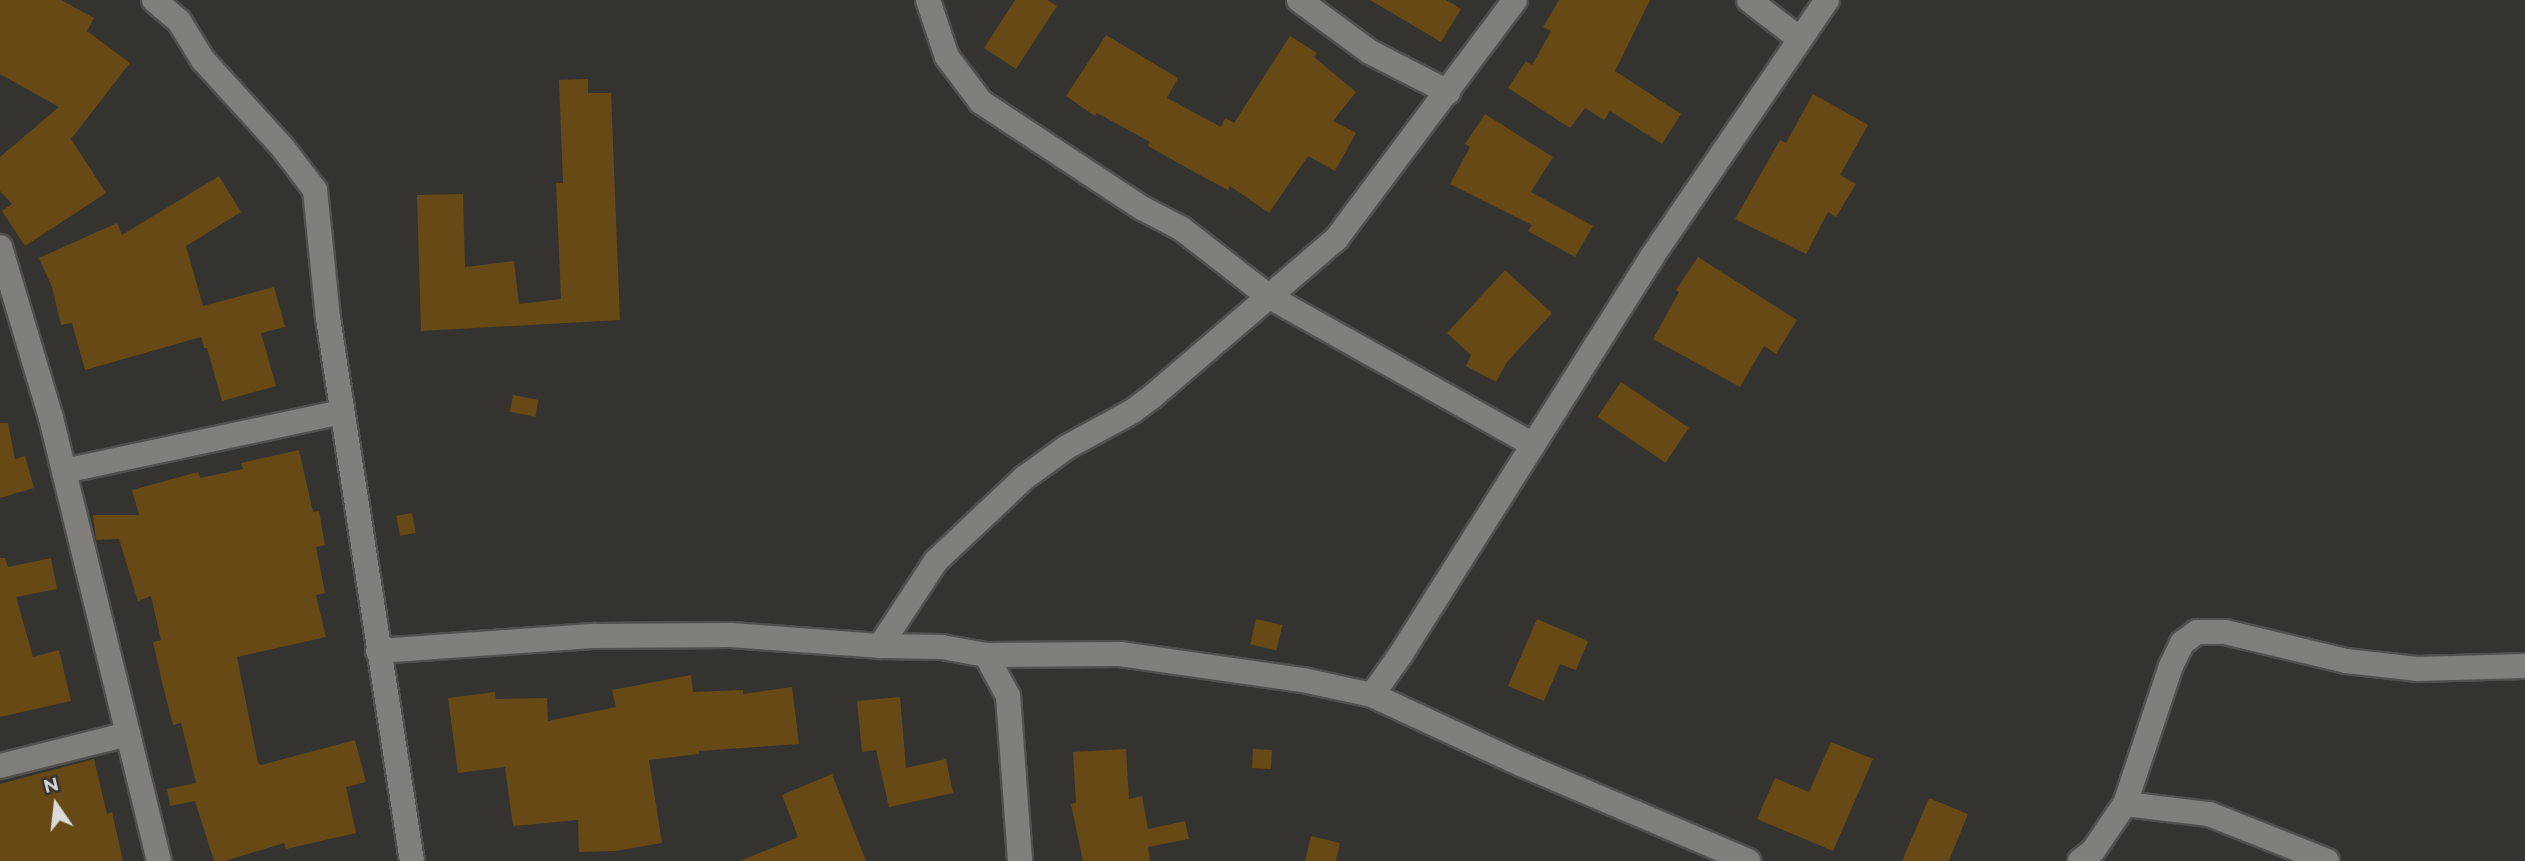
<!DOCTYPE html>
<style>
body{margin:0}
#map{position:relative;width:2525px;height:861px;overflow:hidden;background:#343330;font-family:Raleway,sans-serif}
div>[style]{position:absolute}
.building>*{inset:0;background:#674915;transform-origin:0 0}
.roads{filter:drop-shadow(2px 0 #51504e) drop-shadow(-2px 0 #51504e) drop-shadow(0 2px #51504e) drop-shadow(0 -2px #51504e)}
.minor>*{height:24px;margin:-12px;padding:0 12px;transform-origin:12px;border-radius:12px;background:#807f7b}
span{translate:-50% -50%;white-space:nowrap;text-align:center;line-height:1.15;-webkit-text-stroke:5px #343330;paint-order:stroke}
.north{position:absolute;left:21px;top:770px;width:70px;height:70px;-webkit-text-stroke:5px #343330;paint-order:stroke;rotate:346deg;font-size:19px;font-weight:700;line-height:28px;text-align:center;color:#dadad8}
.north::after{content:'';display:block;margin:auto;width:24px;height:32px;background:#dadad8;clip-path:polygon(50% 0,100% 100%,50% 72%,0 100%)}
</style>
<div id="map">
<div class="building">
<i style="clip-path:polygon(0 0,61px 0,94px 18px,87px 31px,130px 63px,71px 139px,106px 193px,25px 246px,2px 211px,12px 204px,0 191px,0 157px,59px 107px,0 74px)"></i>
<i style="clip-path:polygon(1015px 0,1047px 0,1057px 6px,1016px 69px,984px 48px)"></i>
<i style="clip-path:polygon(1370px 0,1446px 0,1461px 9px,1441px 42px)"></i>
<i style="clip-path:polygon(1559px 0,1650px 0,1615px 71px,1681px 114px,1662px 144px,1610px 111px,1604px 120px,1585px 108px,1570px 128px,1508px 88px,1526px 61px,1532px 65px,1551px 31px,1543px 27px)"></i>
<i style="clip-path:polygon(1106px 35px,1178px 78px,1167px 98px,1221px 127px,1225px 118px,1234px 123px,1290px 36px,1317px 53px,1314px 57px,1356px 92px,1333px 121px,1356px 133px,1335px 171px,1308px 156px,1269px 213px,1230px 186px,1228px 190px,1196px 173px,1148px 146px,1150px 142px,1097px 113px,1095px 116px,1066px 96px)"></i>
<i style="clip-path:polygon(588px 79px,588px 93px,611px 93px,620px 320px,421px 331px,417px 195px,463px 194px,465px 267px,514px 261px,519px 304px,561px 299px,556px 183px,563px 183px,559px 80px)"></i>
<i style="clip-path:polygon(1813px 94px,1868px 125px,1840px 175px,1856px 184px,1836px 217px,1828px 212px,1806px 254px,1735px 219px,1780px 140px,1786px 143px)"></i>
<i style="clip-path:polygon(1485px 114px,1553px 157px,1531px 192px,1593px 226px,1575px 257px,1528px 231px,1532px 225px,1450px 184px,1470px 147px,1465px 144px)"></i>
<i style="clip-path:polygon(219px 176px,241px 212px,186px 246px,203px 306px,274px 287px,285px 327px,261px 333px,276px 386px,222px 401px,207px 348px,204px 348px,201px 337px,85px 370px,72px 323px,61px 325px,52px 287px,39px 258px,117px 223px,122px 235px)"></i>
<i style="clip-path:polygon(1698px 257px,1797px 320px,1776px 354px,1764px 346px,1740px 387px,1653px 339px,1679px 292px,1676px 290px)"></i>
<i style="clip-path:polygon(1505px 270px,1552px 313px,1507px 362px,1496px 382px,1466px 366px,1471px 355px,1447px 333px)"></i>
<i style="left:1621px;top:382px;width:82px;height:42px;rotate:34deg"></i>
<i style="left:513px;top:395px;width:26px;height:17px;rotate:11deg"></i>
<i style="clip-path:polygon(0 423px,8px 423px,15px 459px,25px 456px,34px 488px,0 498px)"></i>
<i style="clip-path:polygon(299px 450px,313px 512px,319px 511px,325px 545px,316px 547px,325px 593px,316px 595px,326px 637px,237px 657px,258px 763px,261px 765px,355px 740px,366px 782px,346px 787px,356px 833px,286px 849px,284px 843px,225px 861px,214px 861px,195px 801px,170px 806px,167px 789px,196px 783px,181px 723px,173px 725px,162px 682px,153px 642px,161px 640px,151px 596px,138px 601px,119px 539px,96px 540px,93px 515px,139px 515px,132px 490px,198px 472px,200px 478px,243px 469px,241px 463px)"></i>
<i style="left:412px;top:513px;width:20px;height:16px;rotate:79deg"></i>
<i style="clip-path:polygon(0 558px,5px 558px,8px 567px,51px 558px,57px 589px,16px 597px,33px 657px,59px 650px,71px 701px,0 717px)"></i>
<i style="left:1256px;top:619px;width:27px;height:26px;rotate:13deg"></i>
<i style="clip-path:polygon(1537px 619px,1588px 641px,1576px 670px,1560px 664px,1544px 701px,1508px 686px)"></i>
<i style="clip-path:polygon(691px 675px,693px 692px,743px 690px,743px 694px,792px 687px,799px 744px,699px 751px,699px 754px,649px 760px,662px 843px,615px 851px,579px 852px,578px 820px,513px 826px,505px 767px,458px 773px,448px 698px,495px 692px,496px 699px,547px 698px,548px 721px,616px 707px,612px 690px)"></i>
<i style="clip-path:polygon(900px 697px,906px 768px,946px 759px,953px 793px,889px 807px,876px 750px,862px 752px,857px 701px)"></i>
<i style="clip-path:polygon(1831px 742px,1873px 759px,1833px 851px,1757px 819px,1775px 778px,1809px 792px)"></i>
<i style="clip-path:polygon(1126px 749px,1129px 799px,1142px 796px,1148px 829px,1185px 821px,1189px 839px,1148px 847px,1150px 861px,1083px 861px,1071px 804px,1076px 803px,1073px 752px)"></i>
<i style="left:1253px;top:749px;width:19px;height:19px;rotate:3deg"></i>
<i style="clip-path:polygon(94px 759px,107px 814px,112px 812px,123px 861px,0 861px,0 784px)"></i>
<i style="clip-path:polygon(832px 774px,866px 861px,740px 861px,798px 837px,782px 795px)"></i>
<i style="clip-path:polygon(1929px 798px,1968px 814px,1949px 861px,1902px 861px)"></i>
<i style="clip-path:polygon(1311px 836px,1340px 843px,1336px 861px,1305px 861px)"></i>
</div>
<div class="roads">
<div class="minor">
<i style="left:154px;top:0;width:33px;rotate:40deg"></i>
<i style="left:179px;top:21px;width:46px;rotate:58.4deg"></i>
<i style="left:203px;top:60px;width:119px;rotate:47.7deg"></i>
<i style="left:283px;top:148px;width:53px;rotate:52.7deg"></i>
<i style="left:315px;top:190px;width:129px;rotate:84.2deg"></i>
<i style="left:328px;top:318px;width:549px;rotate:81.21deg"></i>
<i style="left:928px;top:0;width:60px;rotate:71.6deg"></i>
<i style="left:947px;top:57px;width:56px;rotate:52.9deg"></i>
<i style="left:981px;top:102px;width:193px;rotate:33.4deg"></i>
<i style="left:1142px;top:208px;width:45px;rotate:27.7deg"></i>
<i style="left:1182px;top:229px;width:109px;rotate:37.9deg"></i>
<i style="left:1268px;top:296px;width:304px;rotate:29.3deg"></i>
<i style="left:1299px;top:0;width:88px;rotate:36.2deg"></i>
<i style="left:1370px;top:52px;width:88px;rotate:27.1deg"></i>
<i style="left:1749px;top:0;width:64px;rotate:37.4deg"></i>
<i style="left:0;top:247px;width:178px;rotate:73.4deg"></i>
<i style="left:51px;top:418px;width:456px;rotate:76.3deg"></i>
<i style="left:64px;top:471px;width:284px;rotate:-12deg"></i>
<i style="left:880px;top:646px;width:102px;rotate:-56.6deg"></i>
<i style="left:936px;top:561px;width:121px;rotate:-43.3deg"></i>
<i style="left:1024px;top:478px;width:53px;rotate:-35.8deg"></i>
<i style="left:1067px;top:447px;width:75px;rotate:-28.6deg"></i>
<i style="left:1133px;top:411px;width:26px;rotate:-37deg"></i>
<i style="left:1154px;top:395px;width:241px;rotate:-40.6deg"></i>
<i style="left:1337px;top:238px;width:297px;rotate:-53.2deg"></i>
<i style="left:378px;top:651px;width:218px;rotate:-4deg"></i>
<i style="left:595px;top:636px;width:136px;rotate:-0.4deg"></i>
<i style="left:731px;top:635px;width:149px;rotate:4.2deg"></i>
<i style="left:880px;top:646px;width:62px;rotate:0.9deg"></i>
<i style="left:942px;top:647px;width:45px;rotate:10.3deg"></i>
<i style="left:986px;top:655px;width:134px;rotate:-0.4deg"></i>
<i style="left:1120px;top:654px;width:185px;rotate:8.1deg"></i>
<i style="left:1303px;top:680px;width:71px;rotate:12.3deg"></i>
<i style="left:1372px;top:695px;width:166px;rotate:24.9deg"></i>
<i style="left:1523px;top:765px;width:245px;rotate:23.1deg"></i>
<i style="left:986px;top:655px;width:47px;rotate:61.8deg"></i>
<i style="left:1008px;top:696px;width:165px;rotate:85.8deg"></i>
<i style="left:1372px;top:695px;width:50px;rotate:-54.7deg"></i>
<i style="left:1401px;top:654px;width:468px;rotate:-57.7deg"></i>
<i style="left:1651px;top:258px;width:312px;rotate:-55.7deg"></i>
<i style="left:0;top:766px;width:132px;rotate:-14deg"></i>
<i style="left:2125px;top:804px;width:85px;rotate:6.8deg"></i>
<i style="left:2209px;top:814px;width:127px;rotate:21.7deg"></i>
<i style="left:2080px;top:861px;width:16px;rotate:-38deg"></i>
<i style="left:2093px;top:851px;width:57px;rotate:-55.8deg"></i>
<i style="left:2125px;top:804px;width:145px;rotate:-71.6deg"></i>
<i style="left:2171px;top:666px;width:25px;rotate:-64deg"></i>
<i style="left:2182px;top:643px;width:19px;rotate:-36deg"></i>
<i style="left:2197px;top:632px;width:28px"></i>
<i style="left:2225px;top:632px;width:124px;rotate:13.5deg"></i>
<i style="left:2346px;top:661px;width:71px;rotate:6.4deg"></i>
<i style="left:2417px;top:669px;width:108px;rotate:-1.6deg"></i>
</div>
</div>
<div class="north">N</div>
</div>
